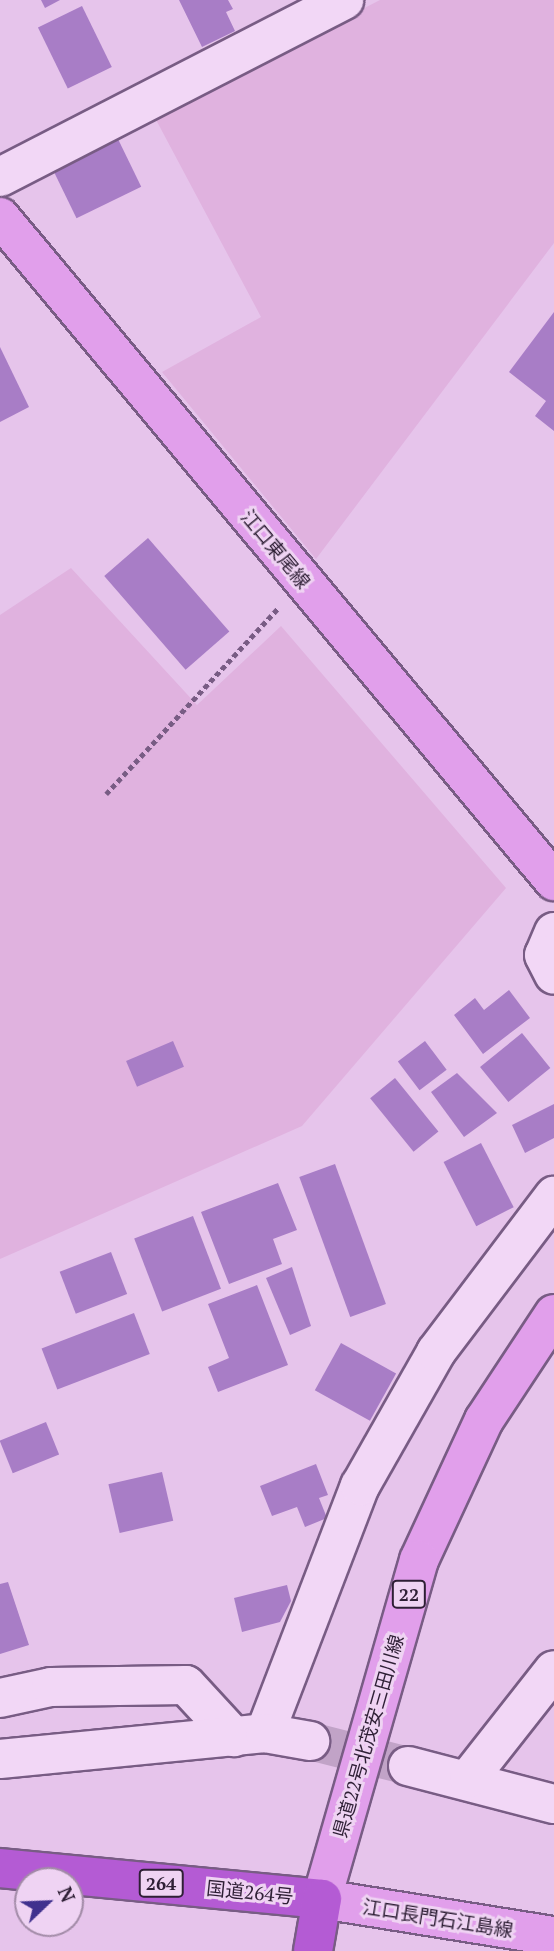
<!DOCTYPE html>
<meta charset="utf-8">
<style>
body{margin:0}
#map{position:relative;width:554px;height:1951px;overflow:hidden;background:#e6c4eb;font-family:"PT Serif","Noto Sans JP",serif}
div>[style]{position:absolute}
.farmland>*{inset:0;background:#e0b2df}
.building>*{inset:0;background:#a87dc6;transform-origin:0 0}
.minor-tunnel>*{height:38px;margin-top:-19px;transform-origin:0;background:repeating-linear-gradient(90deg,#c1a3c7 0 38px,transparent 0 57px)}
.path>*{height:4.5px;margin-top:-2.25px;transform-origin:0;background:repeating-linear-gradient(90deg,#785c84 0 5px,transparent 0 8.5px)}
.roads{filter:drop-shadow(2px 0 #785c84) drop-shadow(-2px 0 #785c84) drop-shadow(0 2px #785c84) drop-shadow(0 -2px #785c84)}
.minor>*{height:38px;margin:-19px;padding:0 19px;transform-origin:19px;border-radius:19px;background:#f2d7f6}
.major>*{height:38px;margin:-19px;padding:0 19px;transform-origin:19px;border-radius:19px;background:#e19feb}
.highway>*{height:38px;margin:-19px;padding:0 19px;transform-origin:19px;border-radius:19px;background:#b45bd4}
span{translate:-50% -50%;white-space:nowrap;text-align:center;line-height:1.15;-webkit-text-stroke:6px #efd3f3;paint-order:stroke}
.shield-label span{padding:2px 5px;background:#efd3f3;border:2px solid;border-radius:5px;-webkit-text-stroke-width:0}
.shield-label{font-size:18px;color:#2e1f35;font-weight:700}
.street-label{font-size:19px;color:#2e1f35}
.north{position:absolute;left:14px;top:1867px;width:70px;height:70px;box-sizing:border-box;background:#efd3f3;border:2px solid #a28ba7;border-radius:50%;rotate:67deg;font-size:19px;font-weight:700;line-height:28px;text-align:center;color:#2e1f35}
.north::after{content:'';display:block;margin:auto;width:24px;height:32px;background:#40318e;clip-path:polygon(50% 0,100% 100%,50% 72%,0 100%)}
</style>
<div id="map">
<div class="farmland">
<i style="clip-path:polygon(380px 0,554px 0,554px 243px,316px 559px,162px 372px,261px 317px,154px 116px)"></i>
<i style="clip-path:polygon(71px 568px,197px 705px,281px 626px,506px 888px,302px 1126px,0 1259px,0 615px)"></i>
</div>
<div class="building">
<i style="clip-path:polygon(41px 0,60px 0,45px 8px)"></i>
<i style="clip-path:polygon(179px 0,228px 0,233px 9px,226px 12px,235px 31px,202px 47px)"></i>
<i style="left:82px;top:6px;width:68px;height:49px;rotate:64deg"></i>
<i style="left:118px;top:139px;width:53px;height:72px;rotate:64deg"></i>
<i style="clip-path:polygon(554px 312px,554px 431px,535px 416px,546px 401px,509px 372px)"></i>
<i style="clip-path:polygon(0 347px,29px 407px,0 422px)"></i>
<i style="left:148px;top:538px;width:124px;height:58px;rotate:49deg"></i>
<i style="clip-path:polygon(509px 990px,530px 1018px,483px 1054px,454px 1015px,475px 998px,484px 1010px)"></i>
<i style="left:522px;top:1033px;width:45px;height:54px;rotate:51deg"></i>
<i style="left:173px;top:1041px;width:28px;height:51px;rotate:67deg"></i>
<i style="left:425px;top:1041px;width:36px;height:34px;rotate:53deg"></i>
<i style="clip-path:polygon(457px 1073px,497px 1113px,464px 1137px,431px 1092px)"></i>
<i style="left:395px;top:1078px;width:69px;height:32px;rotate:51deg"></i>
<i style="clip-path:polygon(554px 1104px,554px 1138px,525px 1153px,512px 1125px)"></i>
<i style="left:481px;top:1143px;width:72px;height:42px;rotate:63deg"></i>
<i style="left:335px;top:1164px;width:149px;height:38px;rotate:70deg"></i>
<i style="clip-path:polygon(278px 1183px,297px 1230px,273px 1239px,282px 1264px,229px 1284px,201px 1212px)"></i>
<i style="left:193px;top:1216px;width:78px;height:63px;rotate:69deg"></i>
<i style="left:111px;top:1252px;width:45px;height:55px;rotate:69deg"></i>
<i style="clip-path:polygon(292px 1267px,311px 1326px,290px 1335px,266px 1278px)"></i>
<i style="clip-path:polygon(257px 1285px,288px 1365px,218px 1392px,208px 1367px,229px 1358px,208px 1304px)"></i>
<i style="left:134px;top:1313px;width:44px;height:99px;rotate:69deg"></i>
<i style="left:341px;top:1343px;width:63px;height:54px;rotate:29deg"></i>
<i style="left:46px;top:1422px;width:35px;height:50px;rotate:68deg"></i>
<i style="clip-path:polygon(316px 1464px,328px 1495px,319px 1498px,327px 1518px,305px 1527px,297px 1507px,272px 1516px,260px 1486px)"></i>
<i style="left:162px;top:1472px;width:50px;height:55px;rotate:77deg"></i>
<i style="clip-path:polygon(8px 1582px,29px 1645px,0 1654px,0 1584px)"></i>
<i style="clip-path:polygon(287px 1585px,291px 1601px,280px 1622px,242px 1632px,234px 1598px)"></i>
</div>
<div class="minor-tunnel">
<i style="left:310px;top:1741px;width:101px;rotate:14.3deg"></i>
</div>
<div class="path">
<i style="left:106px;top:794px;width:253px;rotate:-47.2deg"></i>
</div>
<div class="roads">
<div class="minor">
<i style="left:0;top:177px;width:387px;rotate:-27.2deg"></i>
<i style="left:554px;top:932px;width:25px;rotate:113deg"></i>
<i style="left:544px;top:955px;width:22px;rotate:63deg"></i>
<i style="left:0;top:1698px;width:52px;rotate:-12.2deg"></i>
<i style="left:51px;top:1687px;width:135px;rotate:-0.8deg"></i>
<i style="left:186px;top:1685px;width:71px;rotate:47.3deg"></i>
<i style="left:265px;top:1733px;width:265px;rotate:-69deg"></i>
<i style="left:360px;top:1486px;width:154px;rotate:-60.4deg"></i>
<i style="left:436px;top:1352px;width:196px;rotate:-52.9deg"></i>
<i style="left:0;top:1759px;width:266px;rotate:-5.6deg"></i>
<i style="left:265px;top:1733px;width:46px;rotate:10.1deg"></i>
<i style="left:408px;top:1766px;width:151px;rotate:14.6deg"></i>
<i style="left:469px;top:1778px;width:137px;rotate:-51.8deg"></i>
</div>
<div class="major">
<i style="left:0;top:217px;width:865px;rotate:50.16deg"></i>
<i style="left:554px;top:1314px;width:127px;rotate:123.4deg"></i>
<i style="left:484px;top:1420px;width:154px;rotate:114.9deg"></i>
<i style="left:419px;top:1560px;width:353px;rotate:106deg"></i>
<i style="left:322px;top:1899px;width:235px;rotate:9.1deg"></i>
</div>
<div class="highway">
<i style="left:0;top:1868px;width:323px;rotate:5.5deg"></i>
<i style="left:322px;top:1899px;width:53px;rotate:99.8deg"></i>
</div>
</div>
<div class="shield-label">
<span style="left:409px;top:1594px">22</span>
<span style="left:161px;top:1883px">264</span>
</div>
<div class="street-label">
<span style="left:276px;top:549px;rotate:50deg">江口東尾線</span>
<span style="left:368px;top:1736px;rotate:-74deg">県道22号北茂安三田川線</span>
<span style="left:250px;top:1892px;rotate:6deg">国道264号</span>
<span style="left:438px;top:1918px;rotate:9deg">江口長門石江島線</span>
</div>
<div class="north">N</div>
</div>
